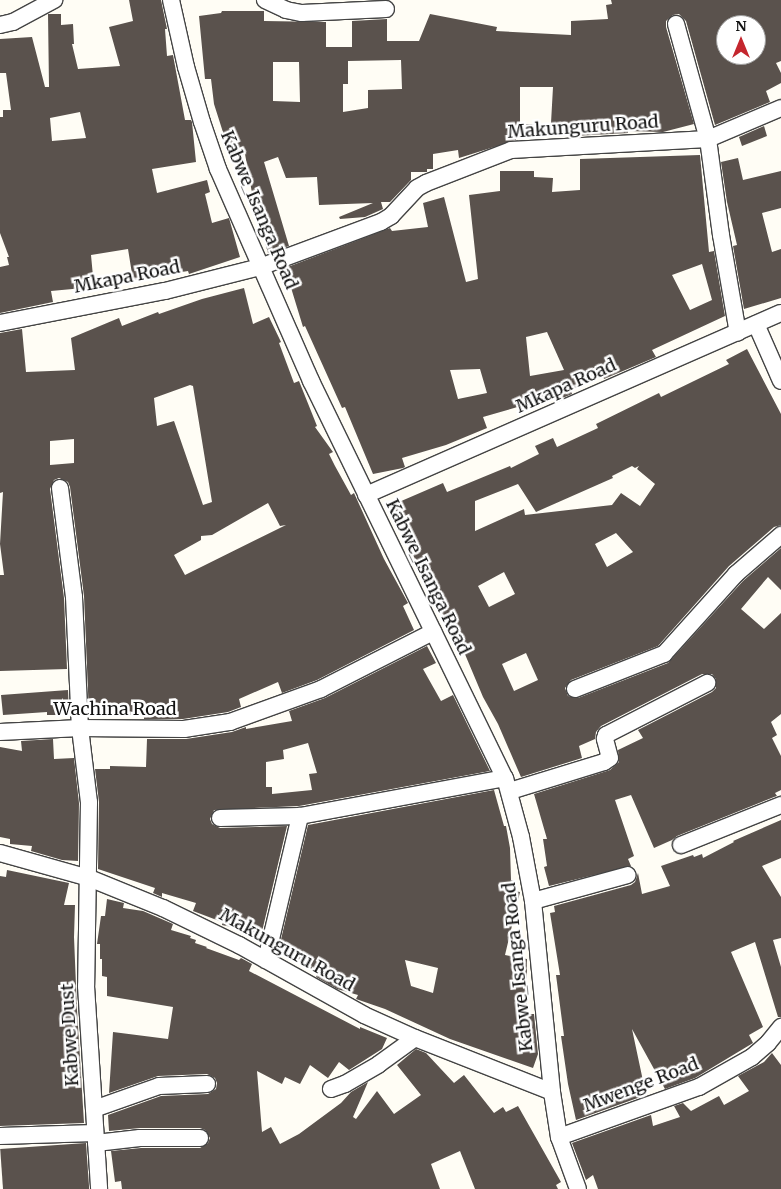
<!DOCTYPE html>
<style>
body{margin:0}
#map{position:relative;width:781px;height:1189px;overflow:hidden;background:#fffdf5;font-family:Merriweather,serif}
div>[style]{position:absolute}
.building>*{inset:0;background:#5a524d;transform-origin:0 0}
.roads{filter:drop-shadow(1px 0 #444) drop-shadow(-1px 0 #444) drop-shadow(0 1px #444) drop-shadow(0 -1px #444)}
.minor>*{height:16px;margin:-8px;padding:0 8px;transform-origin:8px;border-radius:8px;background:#fff}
span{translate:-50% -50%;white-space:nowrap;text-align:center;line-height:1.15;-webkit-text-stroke:5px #fff;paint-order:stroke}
.street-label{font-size:18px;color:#111}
.north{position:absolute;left:716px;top:15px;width:50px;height:50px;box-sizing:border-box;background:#fff;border:1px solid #a0a0a0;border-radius:50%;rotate:0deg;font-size:14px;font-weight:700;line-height:20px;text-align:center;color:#111}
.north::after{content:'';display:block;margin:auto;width:18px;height:22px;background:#c4262e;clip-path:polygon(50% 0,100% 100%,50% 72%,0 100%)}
</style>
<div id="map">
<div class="building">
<i style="clip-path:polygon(evenodd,129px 0,161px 0,167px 29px,165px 29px,167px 56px,173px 55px,185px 120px,191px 120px,192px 122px,196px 162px,152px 169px,157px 193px,207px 180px,210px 192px,205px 194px,212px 223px,229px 218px,240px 257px,189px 274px,188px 271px,133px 280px,128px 249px,91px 255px,94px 287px,51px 291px,53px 302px,0 313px,0 267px,9px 265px,7px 257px,9px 257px,0 233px,0 117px,3px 117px,3px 110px,11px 110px,6px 73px,0 73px,0 39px,32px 37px,45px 87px,49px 87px,48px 14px,61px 14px,61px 25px,73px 24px,74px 44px,72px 44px,78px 69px,120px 66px,109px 27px,133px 21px,129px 0,80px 112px,86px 138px,52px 141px,50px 118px,80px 112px)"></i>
<i style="clip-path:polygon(evenodd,611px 0,781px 0,781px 61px,776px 63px,781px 73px,781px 83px,766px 91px,770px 102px,715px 125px,686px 21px,679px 14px,673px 15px,666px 21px,666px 27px,694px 124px,663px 132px,628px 131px,628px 133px,574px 136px,575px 124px,551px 123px,553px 87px,520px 87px,520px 124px,546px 124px,546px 137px,516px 137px,516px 140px,459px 158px,458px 150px,433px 154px,433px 169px,427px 169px,427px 172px,411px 172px,411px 180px,390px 202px,381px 202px,383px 209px,365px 217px,340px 219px,339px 217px,373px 203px,319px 205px,317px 177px,286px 178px,278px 157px,264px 162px,289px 246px,268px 253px,258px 218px,256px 192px,252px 193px,245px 154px,234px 156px,233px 147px,228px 148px,214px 104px,211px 79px,205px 79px,199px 16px,221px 13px,222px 11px,264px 11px,264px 21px,326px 22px,326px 47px,352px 47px,352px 21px,387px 19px,387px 41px,419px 41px,430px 14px,497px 27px,496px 31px,571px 35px,571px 21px,608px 19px,606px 5px,612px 4px,611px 0,726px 25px,756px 25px,756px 55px,726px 55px,726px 25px,611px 0,401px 60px,402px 89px,368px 90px,368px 108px,343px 112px,343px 84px,348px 84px,348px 61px,401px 60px,611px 0,273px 62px,299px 62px,300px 102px,273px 101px,273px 62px)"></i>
<i style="clip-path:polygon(764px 126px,767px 136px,742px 146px,739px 137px)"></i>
<i style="clip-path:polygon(evenodd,700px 155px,709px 252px,714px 251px,725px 316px,652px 350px,656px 357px,604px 379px,603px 376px,571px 390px,572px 394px,560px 399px,558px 396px,527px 402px,528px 404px,483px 417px,487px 428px,446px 445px,402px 458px,405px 467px,403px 468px,373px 474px,345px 407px,342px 408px,305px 326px,303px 327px,285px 268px,390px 228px,392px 231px,428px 227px,423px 203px,444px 197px,466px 282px,478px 279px,469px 195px,500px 191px,500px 171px,534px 171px,534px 177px,553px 178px,552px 192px,580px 190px,580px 159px,700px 155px,702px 264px,712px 300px,690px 310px,672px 275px,702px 264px,700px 155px,547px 332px,564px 370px,530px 376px,526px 337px,547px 332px,700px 155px,480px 369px,487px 393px,458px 399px,450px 370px,480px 369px)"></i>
<i style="clip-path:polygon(738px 158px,743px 180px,781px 171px,781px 208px,762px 213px,772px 252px,781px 249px,781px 298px,744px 309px,733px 246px,737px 245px,727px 202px,721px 162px)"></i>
<i style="clip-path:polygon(evenodd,244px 288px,253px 324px,269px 317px,281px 342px,279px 343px,294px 383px,299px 381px,317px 426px,315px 427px,333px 452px,329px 454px,335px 466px,351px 495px,354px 493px,384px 559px,408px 603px,403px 606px,414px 630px,317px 680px,282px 693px,278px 682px,239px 699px,241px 707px,228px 712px,183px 719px,144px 719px,144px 715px,89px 715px,84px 596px,70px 487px,68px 482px,59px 478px,54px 480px,50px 489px,64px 598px,67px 669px,0 671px,0 575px,4px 575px,0 544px,3px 492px,0 493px,0 333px,22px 329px,26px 372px,75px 370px,71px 338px,119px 318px,122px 326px,158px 312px,159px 314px,202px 299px,244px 288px,190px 385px,193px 386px,212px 502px,203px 505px,174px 421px,157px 426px,154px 398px,190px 385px,244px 288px,74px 439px,74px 463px,50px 465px,50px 441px,74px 439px,244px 288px,268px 503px,280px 526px,286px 525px,185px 575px,174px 555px,201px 540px,201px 536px,212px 535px,268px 503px)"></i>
<i style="clip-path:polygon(evenodd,747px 349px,781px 414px,781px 525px,774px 527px,729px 566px,658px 646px,571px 680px,565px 688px,568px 696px,578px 698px,668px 663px,743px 581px,781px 548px,781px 590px,768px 577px,741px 609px,764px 629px,781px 613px,781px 714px,771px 722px,777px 735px,772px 738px,781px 756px,781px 790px,775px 793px,777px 796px,774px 797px,677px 836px,672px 840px,654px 848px,631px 795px,615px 800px,634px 856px,628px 859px,631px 866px,549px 886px,544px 867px,547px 866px,543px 839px,547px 839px,534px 794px,610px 770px,619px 762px,618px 750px,643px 738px,638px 730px,712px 692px,716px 688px,716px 679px,712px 674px,702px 674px,601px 726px,596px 732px,595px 739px,579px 746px,582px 758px,521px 777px,498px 724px,483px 697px,459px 640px,456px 641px,402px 533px,404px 532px,392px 505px,443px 483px,447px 492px,510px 466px,511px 468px,539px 454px,535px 446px,553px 438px,557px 447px,598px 428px,596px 424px,659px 393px,661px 397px,729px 364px,726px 360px,747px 349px,632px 466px,635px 468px,639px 466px,637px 469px,655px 484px,640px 506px,621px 493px,612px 505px,525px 515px,524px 509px,475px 531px,475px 501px,518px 484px,536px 512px,613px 478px,612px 476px,632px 466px,747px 349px,616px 533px,633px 552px,607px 567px,595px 544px,616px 533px,747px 349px,504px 572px,515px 594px,489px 607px,478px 586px,504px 572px,747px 349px,526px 653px,538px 680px,514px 691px,502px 664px,526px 653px)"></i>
<i style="clip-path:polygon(evenodd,427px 646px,436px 663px,423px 669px,441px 701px,453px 695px,490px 771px,299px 806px,214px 810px,210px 819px,212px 824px,220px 828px,287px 826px,260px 940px,249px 937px,235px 928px,222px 925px,222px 922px,193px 911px,196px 903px,162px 893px,162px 897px,153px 893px,155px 888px,98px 869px,99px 802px,95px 769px,110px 769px,110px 766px,146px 767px,147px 739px,186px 739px,232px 732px,246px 727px,246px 729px,292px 721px,289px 711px,325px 698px,427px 646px,308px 743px,317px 773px,309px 774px,312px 790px,272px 794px,272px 787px,266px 787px,266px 762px,284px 759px,283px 750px,308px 743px)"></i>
<i style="clip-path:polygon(68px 690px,69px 715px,47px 715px,47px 712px,3px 715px,1px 695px)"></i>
<i style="clip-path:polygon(53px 739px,54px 759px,74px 758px,79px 803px,78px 861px,62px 860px,31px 851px,32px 846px,10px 844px,10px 839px,0 837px,0 747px,22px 751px,21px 741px)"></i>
<i style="clip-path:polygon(evenodd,494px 790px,504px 826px,506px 826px,510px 848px,511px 880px,515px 880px,514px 891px,520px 892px,505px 955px,527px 959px,527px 1014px,534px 1014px,538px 1054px,533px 1068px,450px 1039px,385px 1009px,356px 999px,358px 995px,337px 989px,316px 977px,318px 972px,278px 952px,308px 825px,494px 790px,405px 960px,438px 968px,433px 993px,411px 986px,405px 960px)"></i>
<i style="clip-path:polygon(781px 820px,781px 858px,762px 866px,781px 897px,781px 938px,773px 940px,781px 967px,781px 1017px,778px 1017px,755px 942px,731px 952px,763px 1027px,749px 1035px,753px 1043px,695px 1078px,665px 1089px,632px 1029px,646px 1095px,576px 1120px,568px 1084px,561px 1036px,564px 1036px,556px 975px,560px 975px,550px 913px,555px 912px,554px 906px,631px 885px,635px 882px,638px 873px,642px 894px,670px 886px,661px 866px,693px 855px,694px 857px,702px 854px,703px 858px,734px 842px,733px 841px)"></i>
<i style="clip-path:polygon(7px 870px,69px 883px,64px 905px,75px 905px,74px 937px,77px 1010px,84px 1123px,0 1126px,0 876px,6px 877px)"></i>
<i style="clip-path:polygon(107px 899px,124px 903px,123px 908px,143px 911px,173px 924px,171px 930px,191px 936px,190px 938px,196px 940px,195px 943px,207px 947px,206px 948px,239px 960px,241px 958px,252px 964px,249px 971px,360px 1029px,360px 1027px,387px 1038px,382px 1049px,349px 1070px,339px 1062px,328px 1078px,310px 1065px,300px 1084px,285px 1077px,282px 1084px,257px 1071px,262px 1132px,271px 1127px,280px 1144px,299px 1134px,341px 1103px,351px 1092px,368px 1082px,353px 1117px,356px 1119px,377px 1091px,394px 1114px,421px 1095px,397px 1065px,416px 1049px,426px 1053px,454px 1083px,464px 1075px,494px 1113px,503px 1107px,506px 1112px,518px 1106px,561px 1182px,556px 1185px,558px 1189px,475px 1189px,460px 1151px,431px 1164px,440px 1189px,122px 1189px,121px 1181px,115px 1182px,111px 1151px,141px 1148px,200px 1148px,208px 1143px,210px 1138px,205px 1130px,200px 1128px,140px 1128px,109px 1131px,108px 1115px,161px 1096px,208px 1094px,216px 1089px,217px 1083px,215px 1078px,207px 1074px,158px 1076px,109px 1093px,113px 1032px,168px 1039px,173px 1007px,107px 996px,107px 977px,102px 976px,102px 959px,100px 959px,100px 944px,97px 944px,101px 916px,105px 916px)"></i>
<i style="clip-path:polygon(772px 1053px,781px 1065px,781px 1189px,598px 1189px,593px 1175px,586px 1180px,572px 1143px,651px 1115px,653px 1126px,680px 1117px,674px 1106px,683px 1103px,691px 1111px,719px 1096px,724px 1105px,749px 1091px,738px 1076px,764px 1062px)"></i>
<i style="left:86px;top:1143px;width:46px;height:86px;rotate:86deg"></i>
</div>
<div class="roads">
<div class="minor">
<i style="left:171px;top:0;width:69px;rotate:77.4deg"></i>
<i style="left:186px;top:67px;width:57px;rotate:73.8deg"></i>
<i style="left:202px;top:122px;width:50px;rotate:71.2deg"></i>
<i style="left:218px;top:169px;width:232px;rotate:66.3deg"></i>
<i style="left:311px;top:381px;width:442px;rotate:64deg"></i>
<i style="left:505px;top:778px;width:61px;rotate:74.8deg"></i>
<i style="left:521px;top:837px;width:65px;rotate:79.4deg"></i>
<i style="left:533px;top:901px;width:192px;rotate:84.3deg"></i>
<i style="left:552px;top:1092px;width:46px;rotate:81.2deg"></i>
<i style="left:559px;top:1137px;width:55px;rotate:69.9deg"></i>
<i style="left:265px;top:0;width:23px;rotate:25deg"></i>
<i style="left:286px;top:10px;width:16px;rotate:11deg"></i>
<i style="left:302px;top:13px;width:84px;rotate:-2.7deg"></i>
<i style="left:676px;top:24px;width:119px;rotate:74.5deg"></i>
<i style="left:708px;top:139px;width:97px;rotate:82.3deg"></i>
<i style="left:721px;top:235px;width:99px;rotate:80.2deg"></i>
<i style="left:0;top:25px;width:13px;rotate:-13deg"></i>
<i style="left:13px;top:22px;width:47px;rotate:-28.2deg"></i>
<i style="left:0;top:323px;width:168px;rotate:-11deg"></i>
<i style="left:165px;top:291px;width:98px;rotate:-14.2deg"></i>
<i style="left:260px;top:267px;width:129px;rotate:-20.4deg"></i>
<i style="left:381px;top:222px;width:12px;rotate:-31deg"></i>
<i style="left:391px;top:216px;width:38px;rotate:-47deg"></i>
<i style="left:417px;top:188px;width:10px;rotate:-29deg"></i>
<i style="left:426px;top:183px;width:91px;rotate:-21.2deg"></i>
<i style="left:511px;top:150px;width:197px;rotate:-3.2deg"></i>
<i style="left:708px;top:139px;width:79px;rotate:-23deg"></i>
<i style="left:756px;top:324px;width:62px;rotate:66.3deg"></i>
<i style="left:60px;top:488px;width:110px;rotate:82.7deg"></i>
<i style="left:74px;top:597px;width:131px;rotate:87.4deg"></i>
<i style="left:80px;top:728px;width:75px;rotate:83.1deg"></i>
<i style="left:89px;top:802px;width:184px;rotate:90.9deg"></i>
<i style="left:86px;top:986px;width:203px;rotate:86.3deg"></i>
<i style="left:366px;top:495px;width:453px;rotate:-23.7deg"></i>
<i style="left:575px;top:689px;width:96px;rotate:-21.5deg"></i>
<i style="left:664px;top:654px;width:108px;rotate:-48deg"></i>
<i style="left:736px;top:574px;width:60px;rotate:-40.9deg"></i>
<i style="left:0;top:732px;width:80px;rotate:-2.9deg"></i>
<i style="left:80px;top:728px;width:104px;rotate:0.6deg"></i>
<i style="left:184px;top:729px;width:47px;rotate:-8.7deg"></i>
<i style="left:230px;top:722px;width:97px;rotate:-19.9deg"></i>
<i style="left:321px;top:689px;width:126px;rotate:-27deg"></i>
<i style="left:510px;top:791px;width:98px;rotate:-17.1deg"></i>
<i style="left:604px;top:762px;width:7px;rotate:-34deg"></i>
<i style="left:610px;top:758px;width:20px;rotate:-105deg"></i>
<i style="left:605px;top:739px;width:4px;rotate:-76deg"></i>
<i style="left:606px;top:735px;width:114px;rotate:-27.2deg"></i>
<i style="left:220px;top:818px;width:80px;rotate:-1.4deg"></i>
<i style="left:300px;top:816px;width:208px;rotate:-10.5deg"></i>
<i style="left:681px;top:845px;width:108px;rotate:-21.8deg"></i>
<i style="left:0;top:853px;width:92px;rotate:15.7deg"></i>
<i style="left:89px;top:878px;width:80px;rotate:22.1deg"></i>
<i style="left:163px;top:908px;width:85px;rotate:26deg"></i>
<i style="left:239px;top:945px;width:143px;rotate:29.2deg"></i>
<i style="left:364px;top:1015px;width:56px;rotate:24.3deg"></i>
<i style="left:415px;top:1038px;width:147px;rotate:21.5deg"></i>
<i style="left:533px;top:901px;width:98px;rotate:-15.3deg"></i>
<i style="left:266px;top:960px;width:148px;rotate:-76.7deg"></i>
<i style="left:331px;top:1089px;width:15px;rotate:-20deg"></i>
<i style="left:345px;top:1084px;width:39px;rotate:-30deg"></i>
<i style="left:379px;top:1064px;width:44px;rotate:-35.8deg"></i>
<i style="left:94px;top:1109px;width:69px;rotate:-19.5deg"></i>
<i style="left:159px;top:1086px;width:48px;rotate:-2.4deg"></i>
<i style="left:0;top:1136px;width:95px;rotate:-1.8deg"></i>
<i style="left:559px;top:1137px;width:149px;rotate:-19.7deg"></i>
<i style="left:699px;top:1087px;width:61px;rotate:-29.5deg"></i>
<i style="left:752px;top:1057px;width:21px;rotate:-41deg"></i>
<i style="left:768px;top:1043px;width:21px;rotate:-51deg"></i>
<i style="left:96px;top:1143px;width:44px;rotate:-6.5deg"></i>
<i style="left:140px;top:1138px;width:60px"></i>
</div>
</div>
<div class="street-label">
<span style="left:583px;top:127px;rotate:-4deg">Makunguru Road</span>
<span style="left:259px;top:210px;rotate:67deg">Kabwe_Isanga Road</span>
<span style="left:127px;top:277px;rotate:-11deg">Mkapa Road</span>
<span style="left:566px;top:386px;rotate:-24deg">Mkapa Road</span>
<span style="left:428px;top:577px;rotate:64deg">Kabwe_Isanga Road</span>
<span style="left:115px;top:709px">Wachina Road</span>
<span style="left:287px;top:950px;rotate:29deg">Makunguru Road</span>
<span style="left:518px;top:967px;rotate:-96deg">Kabwe_Isanga Road</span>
<span style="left:70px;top:1035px;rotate:-93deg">Kabwe Dust</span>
<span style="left:641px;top:1085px;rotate:-21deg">Mwenge Road</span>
</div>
<div class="north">N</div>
</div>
